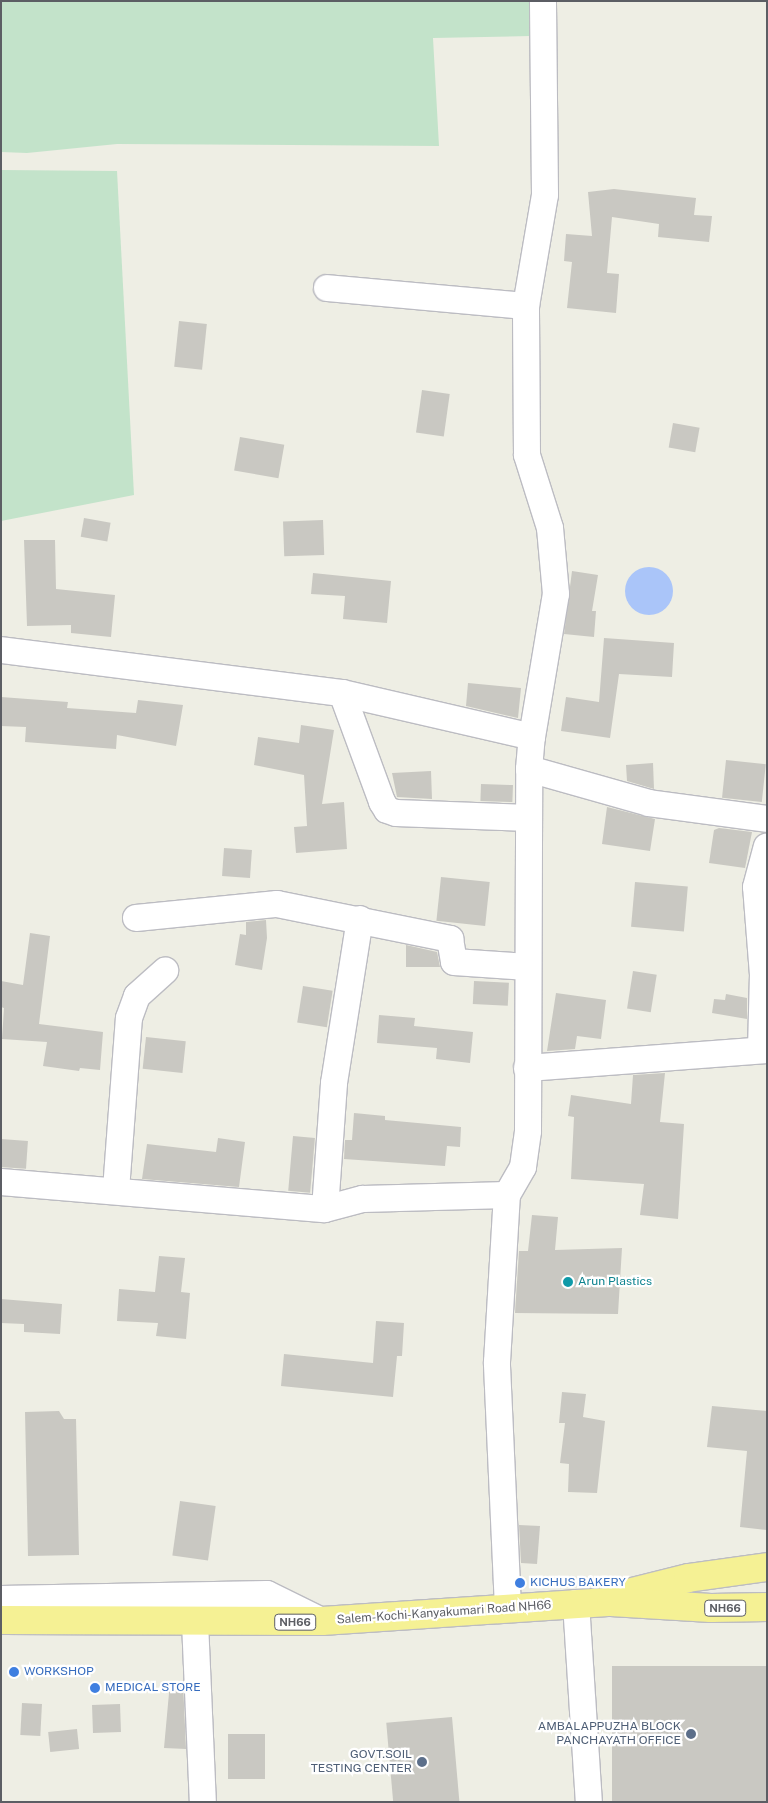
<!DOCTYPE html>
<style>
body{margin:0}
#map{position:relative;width:768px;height:1803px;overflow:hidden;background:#eeeee4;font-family:"Public Sans",sans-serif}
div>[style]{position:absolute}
.green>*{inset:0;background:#c3e3ca}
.water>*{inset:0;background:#aac5f9}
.round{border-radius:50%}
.building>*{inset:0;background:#c9c8c2;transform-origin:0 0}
.roads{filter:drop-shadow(1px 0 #bcbcc2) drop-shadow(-1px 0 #bcbcc2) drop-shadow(0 1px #bcbcc2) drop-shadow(0 -1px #bcbcc2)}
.minor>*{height:26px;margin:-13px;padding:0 13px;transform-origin:13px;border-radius:13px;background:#fff}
.highway>*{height:28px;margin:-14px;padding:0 14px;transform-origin:14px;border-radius:14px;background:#f5f194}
.dots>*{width:14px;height:14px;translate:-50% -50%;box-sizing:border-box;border:2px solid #fff;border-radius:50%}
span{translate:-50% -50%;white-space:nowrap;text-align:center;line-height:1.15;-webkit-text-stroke:4.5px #fff;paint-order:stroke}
.shield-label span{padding:1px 4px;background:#fff;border:1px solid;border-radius:4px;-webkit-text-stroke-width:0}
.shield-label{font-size:11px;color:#5c5e64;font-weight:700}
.culture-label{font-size:12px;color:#0d838f}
.left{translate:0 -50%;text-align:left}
.shop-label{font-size:12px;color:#366cbe}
.street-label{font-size:12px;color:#5c5e64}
.service-label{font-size:12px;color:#4e5e75}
.right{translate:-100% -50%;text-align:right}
.frame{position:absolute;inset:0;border:2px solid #5c5e64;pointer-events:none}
</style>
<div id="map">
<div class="green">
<i style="clip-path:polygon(1px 1px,529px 1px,530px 36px,433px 38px,439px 146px,117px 144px,27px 153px,1px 152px)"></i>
<i style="clip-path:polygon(1px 170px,117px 171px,134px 495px,1px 521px)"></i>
</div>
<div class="water">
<i class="round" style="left:625px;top:567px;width:48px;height:48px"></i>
</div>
<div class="building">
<i style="clip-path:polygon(614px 189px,696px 198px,694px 215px,712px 216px,709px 242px,658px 237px,659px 224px,612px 217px,607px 273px,619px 274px,616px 313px,567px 308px,572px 262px,564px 261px,566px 234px,592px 236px,588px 192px)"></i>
<i style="left:179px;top:321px;width:28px;height:46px;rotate:6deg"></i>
<i style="left:422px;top:390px;width:28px;height:43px;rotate:8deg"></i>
<i style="left:673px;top:423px;width:27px;height:25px;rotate:10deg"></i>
<i style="left:240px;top:437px;width:45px;height:34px;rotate:10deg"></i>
<i style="left:84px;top:518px;width:27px;height:19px;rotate:10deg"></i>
<i style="left:323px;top:520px;width:35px;height:40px;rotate:88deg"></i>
<i style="clip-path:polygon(24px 540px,55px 540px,56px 589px,115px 595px,111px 637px,71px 633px,71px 625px,27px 626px)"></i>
<i style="clip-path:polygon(572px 571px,598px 575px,592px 611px,596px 611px,594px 637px,564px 634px)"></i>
<i style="clip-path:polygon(313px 573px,391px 581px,387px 623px,343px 619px,345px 596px,311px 594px)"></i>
<i style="clip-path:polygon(604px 638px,674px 643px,672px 677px,619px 674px,610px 738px,561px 731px,566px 697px,599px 702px)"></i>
<i style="clip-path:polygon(468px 683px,521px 688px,518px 718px,466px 706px)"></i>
<i style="clip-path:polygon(1px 697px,68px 702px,67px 708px,136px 713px,138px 700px,183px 705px,176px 746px,117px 735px,116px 749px,25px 742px,26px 727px,1px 726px)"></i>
<i style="clip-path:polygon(301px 725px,334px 730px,322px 804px,344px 802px,347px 849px,296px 853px,294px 827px,307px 826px,304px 775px,254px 765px,258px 737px,299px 743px)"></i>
<i style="left:726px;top:760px;width:40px;height:38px;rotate:6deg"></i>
<i style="clip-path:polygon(653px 763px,654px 789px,627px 781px,626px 765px)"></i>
<i style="clip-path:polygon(431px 771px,432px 799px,397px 797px,392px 773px)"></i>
<i style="left:481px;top:784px;width:32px;height:17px;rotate:2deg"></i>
<i style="clip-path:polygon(607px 807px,655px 819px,650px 851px,602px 844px)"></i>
<i style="clip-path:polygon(719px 828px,752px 832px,745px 868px,709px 863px,714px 830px)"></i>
<i style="left:224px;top:848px;width:28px;height:28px;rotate:4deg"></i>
<i style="left:441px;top:877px;width:49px;height:44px;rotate:6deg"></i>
<i style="left:635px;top:882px;width:53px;height:45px;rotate:5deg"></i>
<i style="clip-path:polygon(266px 920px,267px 938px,262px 970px,235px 965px,240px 934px,246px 935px,246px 922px)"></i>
<i style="clip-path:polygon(30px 933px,50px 936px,39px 1024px,103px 1032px,100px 1070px,80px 1068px,79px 1071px,43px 1066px,47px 1042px,2px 1039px,4px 1008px,1px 1007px,1px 981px,23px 985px)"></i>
<i style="clip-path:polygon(406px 945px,437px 952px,440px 967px,406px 967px)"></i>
<i style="left:633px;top:971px;width:24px;height:38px;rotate:9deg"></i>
<i style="left:474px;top:981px;width:35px;height:23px;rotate:3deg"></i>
<i style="left:303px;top:986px;width:30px;height:37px;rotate:9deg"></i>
<i style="clip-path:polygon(556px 993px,606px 1000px,601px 1039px,577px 1036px,575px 1049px,547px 1051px)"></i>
<i style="clip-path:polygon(726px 994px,747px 998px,747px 1019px,712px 1013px,714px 999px,725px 1000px)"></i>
<i style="clip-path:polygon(379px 1015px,415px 1018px,414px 1026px,473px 1032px,470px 1063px,436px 1059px,437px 1048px,377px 1043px)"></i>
<i style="left:146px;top:1037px;width:40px;height:32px;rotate:6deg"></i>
<i style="clip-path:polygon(665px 1073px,660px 1122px,684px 1124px,678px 1219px,640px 1215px,644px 1184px,571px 1179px,574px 1117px,568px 1116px,571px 1095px,631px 1104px,633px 1075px)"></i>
<i style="clip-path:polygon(354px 1113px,385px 1116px,385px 1120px,461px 1127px,460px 1147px,447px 1146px,445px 1166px,344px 1159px,345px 1140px,352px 1140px)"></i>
<i style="left:293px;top:1136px;width:22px;height:55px;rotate:5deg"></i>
<i style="clip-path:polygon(218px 1138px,245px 1142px,239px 1187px,142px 1179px,147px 1144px,216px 1152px)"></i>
<i style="left:1px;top:1139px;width:27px;height:28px;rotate:4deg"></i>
<i style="clip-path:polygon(532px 1215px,558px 1217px,555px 1250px,622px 1248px,618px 1314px,515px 1313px,519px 1251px,528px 1251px)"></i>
<i style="clip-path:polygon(159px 1256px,185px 1258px,181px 1292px,190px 1293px,186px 1339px,156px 1336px,158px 1323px,117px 1321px,119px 1289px,155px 1292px)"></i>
<i style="clip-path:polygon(1px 1299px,62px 1304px,60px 1334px,24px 1332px,24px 1324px,1px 1323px)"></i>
<i style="clip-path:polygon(376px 1321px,404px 1323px,402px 1356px,397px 1356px,393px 1397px,281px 1386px,284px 1354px,373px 1363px)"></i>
<i style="clip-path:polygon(562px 1392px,586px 1394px,583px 1417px,605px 1421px,597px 1493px,568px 1492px,569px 1464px,560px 1463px,565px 1423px,559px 1423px)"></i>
<i style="clip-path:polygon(712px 1406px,767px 1411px,767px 1530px,740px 1527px,747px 1451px,707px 1447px)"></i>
<i style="clip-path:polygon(59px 1411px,64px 1419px,76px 1419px,79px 1555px,28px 1556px,25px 1412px)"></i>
<i style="left:180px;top:1501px;width:36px;height:55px;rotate:8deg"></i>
<i style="clip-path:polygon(519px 1525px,540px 1526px,537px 1564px,521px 1563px)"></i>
<i style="left:612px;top:1666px;width:155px;height:136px"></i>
<i style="clip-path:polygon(170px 1682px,183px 1683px,186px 1749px,164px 1748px)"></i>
<i style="left:22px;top:1703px;width:20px;height:32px;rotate:3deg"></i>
<i style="left:120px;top:1704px;width:28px;height:28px;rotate:88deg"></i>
<i style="left:452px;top:1717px;width:85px;height:66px;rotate:85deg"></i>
<i style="left:77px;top:1729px;width:20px;height:29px;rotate:84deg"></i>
<i style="left:228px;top:1734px;width:37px;height:45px"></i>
</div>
<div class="roads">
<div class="minor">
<i style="left:327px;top:288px;width:200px;rotate:5.2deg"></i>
<i style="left:1px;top:650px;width:344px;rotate:7.2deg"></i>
<i style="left:342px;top:693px;width:195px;rotate:13deg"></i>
<i style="left:342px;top:693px;width:116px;rotate:69.8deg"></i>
<i style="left:382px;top:802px;width:9px;rotate:58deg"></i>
<i style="left:387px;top:810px;width:9px;rotate:18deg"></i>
<i style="left:396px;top:813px;width:133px;rotate:2.2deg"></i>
<i style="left:529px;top:769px;width:125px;rotate:15.8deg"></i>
<i style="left:649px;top:803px;width:119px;rotate:7.7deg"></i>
<i style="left:136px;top:918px;width:142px;rotate:-5.7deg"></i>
<i style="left:277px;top:904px;width:177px;rotate:11.4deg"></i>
<i style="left:450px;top:939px;width:23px;rotate:80deg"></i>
<i style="left:454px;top:962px;width:74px;rotate:3.9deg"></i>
<i style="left:761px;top:1050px;width:75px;rotate:-88.5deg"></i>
<i style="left:763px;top:975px;width:88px;rotate:-94.5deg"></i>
<i style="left:756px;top:887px;width:42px;rotate:-75deg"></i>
<i style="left:527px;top:1068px;width:241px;rotate:-4.3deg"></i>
<i style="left:1px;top:1182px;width:325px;rotate:4.8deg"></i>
<i style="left:325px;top:1209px;width:39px;rotate:-15deg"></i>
<i style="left:363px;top:1199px;width:144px;rotate:-1.6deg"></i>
<i style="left:116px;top:1190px;width:172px;rotate:-85.7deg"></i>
<i style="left:129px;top:1018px;width:23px;rotate:-70deg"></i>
<i style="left:137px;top:996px;width:38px;rotate:-42deg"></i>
<i style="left:325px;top:1209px;width:126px;rotate:-85.9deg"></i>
<i style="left:334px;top:1083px;width:166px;rotate:-81deg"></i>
<i style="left:1px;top:1599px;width:266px;rotate:-1.1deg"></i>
<i style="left:267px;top:1594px;width:61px;rotate:26.1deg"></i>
<i style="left:576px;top:1603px;width:199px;rotate:86.3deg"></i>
<i style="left:508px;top:1608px;width:246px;rotate:-92.6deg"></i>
<i style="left:497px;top:1362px;width:167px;rotate:-86.6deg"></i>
<i style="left:507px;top:1195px;width:32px;rotate:-60deg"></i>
<i style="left:523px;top:1167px;width:36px;rotate:-82deg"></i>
<i style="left:528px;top:1131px;width:362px;rotate:-89.8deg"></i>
<i style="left:529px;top:769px;width:32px;rotate:-85deg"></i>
<i style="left:532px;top:737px;width:145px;rotate:-80.5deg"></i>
<i style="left:556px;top:594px;width:66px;rotate:-95.2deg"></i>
<i style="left:550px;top:528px;width:77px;rotate:-107.5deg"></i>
<i style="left:527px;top:455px;width:149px;rotate:-90.4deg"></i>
<i style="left:526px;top:306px;width:113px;rotate:-80.3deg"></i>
<i style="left:545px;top:195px;width:194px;rotate:-90.6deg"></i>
<i style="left:195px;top:1622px;width:180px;rotate:87.5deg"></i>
</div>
<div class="highway">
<i style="left:620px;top:1595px;width:70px;rotate:-14deg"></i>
<i style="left:688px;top:1578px;width:80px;rotate:-7.9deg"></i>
<i style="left:1px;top:1620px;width:321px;rotate:0.2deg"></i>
<i style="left:322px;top:1621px;width:290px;rotate:-3.8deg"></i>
<i style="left:611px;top:1602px;width:100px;rotate:3.4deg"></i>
<i style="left:711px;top:1608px;width:56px;rotate:-1deg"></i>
</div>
</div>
<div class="dots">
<i style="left:568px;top:1282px;background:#0f9aa8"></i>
<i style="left:520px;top:1583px;background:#3f7fe0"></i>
<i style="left:14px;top:1672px;background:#3f7fe0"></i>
<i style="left:95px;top:1688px;background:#3f7fe0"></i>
<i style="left:691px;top:1734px;background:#5c6f8a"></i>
<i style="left:422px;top:1762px;background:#5c6f8a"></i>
</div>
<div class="shield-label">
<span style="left:725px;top:1608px">NH66</span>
<span style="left:295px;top:1622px">NH66</span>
</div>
<div class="culture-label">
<span class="left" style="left:578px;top:1282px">Arun Plastics</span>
</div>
<div class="shop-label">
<span class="left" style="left:530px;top:1583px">KICHUS BAKERY</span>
<span class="left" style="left:24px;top:1672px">WORKSHOP</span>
<span class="left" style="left:105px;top:1688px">MEDICAL STORE</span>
</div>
<div class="street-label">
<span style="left:444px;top:1613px;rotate:-4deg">Salem-Kochi-Kanyakumari Road NH66</span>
</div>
<div class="service-label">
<span class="right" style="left:681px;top:1734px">AMBALAPPUZHA BLOCK<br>PANCHAYATH OFFICE</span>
<span class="right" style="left:412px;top:1762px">GOVT.SOIL<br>TESTING CENTER</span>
</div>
<div class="frame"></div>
</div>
